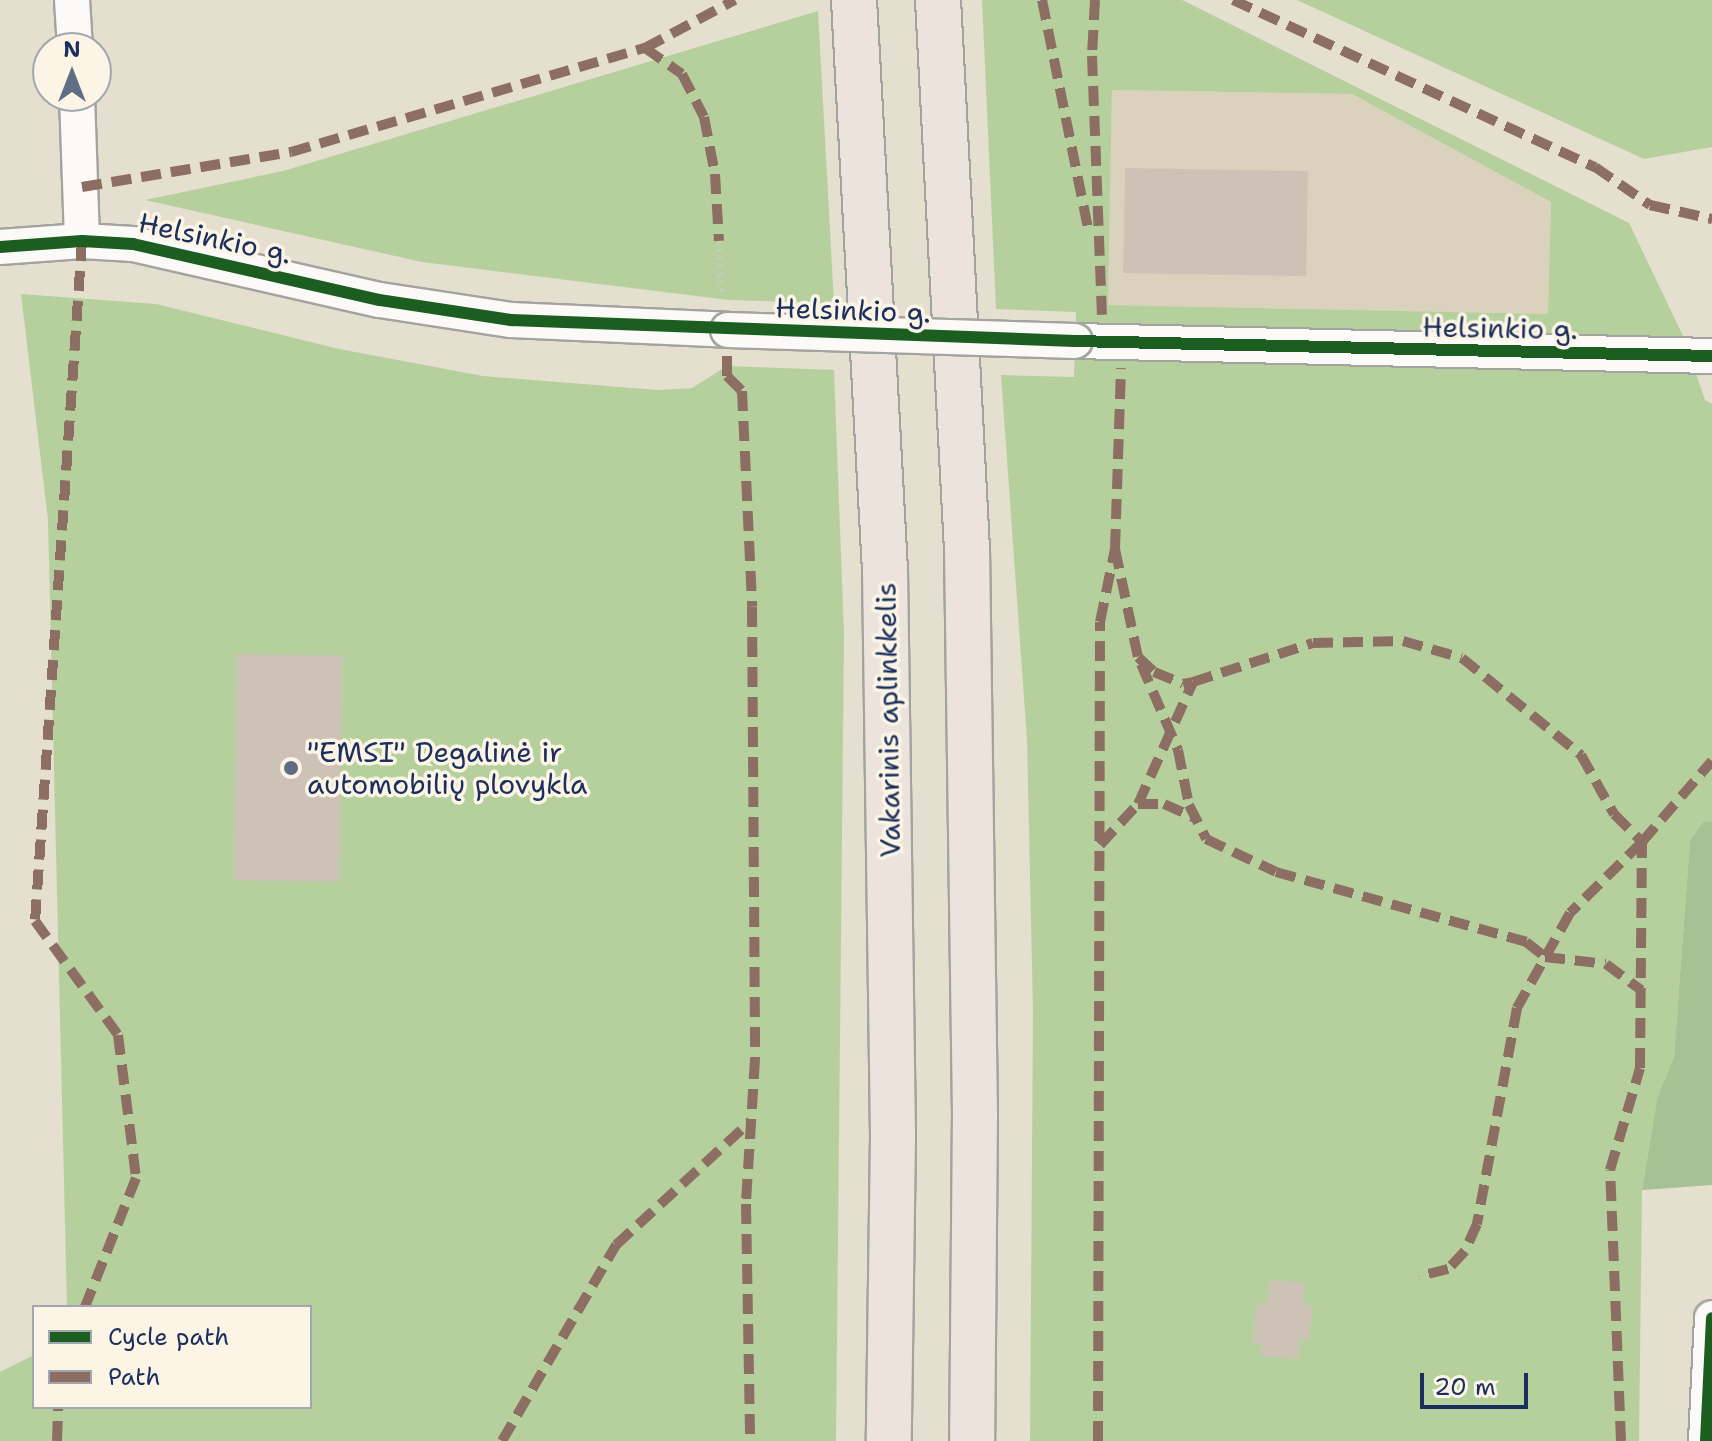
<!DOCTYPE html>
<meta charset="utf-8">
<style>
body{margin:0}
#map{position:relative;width:1712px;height:1441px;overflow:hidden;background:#e4dfce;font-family:"Shantell Sans",sans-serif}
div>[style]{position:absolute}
.built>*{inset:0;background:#dbd2bd}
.green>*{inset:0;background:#b6d09d}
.forest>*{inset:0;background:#a6c295}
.building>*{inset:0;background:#ccc2b6;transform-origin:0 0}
.path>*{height:5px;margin-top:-2.5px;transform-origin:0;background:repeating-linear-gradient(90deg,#cacaca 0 2px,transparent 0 8px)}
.roads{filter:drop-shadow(2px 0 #a3a39f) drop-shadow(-2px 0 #a3a39f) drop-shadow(0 2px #a3a39f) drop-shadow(0 -2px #a3a39f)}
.minor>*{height:34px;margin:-17px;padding:0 17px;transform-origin:17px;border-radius:17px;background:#fbfaf8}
.trunk>*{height:44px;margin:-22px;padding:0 22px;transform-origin:22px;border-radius:22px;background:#ece4dc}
.bridges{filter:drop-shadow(2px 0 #a3a39f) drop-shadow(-2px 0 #a3a39f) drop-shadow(0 2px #a3a39f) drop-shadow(0 -2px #a3a39f)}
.minor-bridge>*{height:34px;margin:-17px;padding:0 17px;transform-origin:17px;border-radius:17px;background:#fbfaf8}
.quiet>*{height:10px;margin-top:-5px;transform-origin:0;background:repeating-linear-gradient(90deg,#8d6e63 0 20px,transparent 0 30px)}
.cycleway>*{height:12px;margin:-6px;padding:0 6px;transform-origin:6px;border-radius:6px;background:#1b5e20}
.dots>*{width:22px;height:22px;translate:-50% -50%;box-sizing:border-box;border:4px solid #fcf5e5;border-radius:50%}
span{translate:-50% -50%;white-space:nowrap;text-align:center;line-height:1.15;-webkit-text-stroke:7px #fcf5e5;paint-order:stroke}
.street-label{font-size:28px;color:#1b2f5e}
.poi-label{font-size:28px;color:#1b2f5e}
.left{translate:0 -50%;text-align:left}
.legend{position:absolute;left:32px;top:1305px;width:280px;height:104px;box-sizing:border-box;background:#fcf5e5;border:2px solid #a2a6af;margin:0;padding:10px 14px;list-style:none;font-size:24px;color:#1b2f5e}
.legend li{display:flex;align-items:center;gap:16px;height:40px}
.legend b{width:40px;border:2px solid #a2a6af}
.north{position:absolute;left:32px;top:32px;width:80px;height:80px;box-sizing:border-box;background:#fcf5e5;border:2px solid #a2a6af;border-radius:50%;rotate:0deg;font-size:22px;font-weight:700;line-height:32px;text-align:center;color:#1b2f5e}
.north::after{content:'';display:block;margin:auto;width:28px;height:36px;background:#616d85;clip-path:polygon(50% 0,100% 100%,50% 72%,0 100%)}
.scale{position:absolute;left:1420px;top:1373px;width:108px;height:36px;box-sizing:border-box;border:4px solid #1b2f5e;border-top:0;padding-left:10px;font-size:24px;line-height:28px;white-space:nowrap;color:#1b2f5e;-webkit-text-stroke:6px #fcf5e5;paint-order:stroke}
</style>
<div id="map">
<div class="built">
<i style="clip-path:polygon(1112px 90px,1352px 94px,1551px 202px,1549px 314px,1108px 305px)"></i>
</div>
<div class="green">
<i style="clip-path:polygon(evenodd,982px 0,1182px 0,1629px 223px,1684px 338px,1705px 400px,1712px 404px,1712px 821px,1703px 822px,1690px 840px,1674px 1057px,1657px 1100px,1642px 1190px,1639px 1441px,1030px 1441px,1033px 1010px,1027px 740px,1001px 375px,1074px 377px,1076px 312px,996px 309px,982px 0,1112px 90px,1352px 94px,1551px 202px,1548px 314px,1108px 305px,1112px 90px)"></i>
<i style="clip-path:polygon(1297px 0,1712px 0,1712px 147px,1644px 159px)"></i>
<i style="clip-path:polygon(818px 11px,834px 303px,729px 300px,422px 262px,145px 200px,283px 171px)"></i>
<i style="clip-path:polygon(21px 294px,156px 304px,339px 349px,483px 376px,658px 390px,692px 388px,727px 366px,834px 370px,844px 634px,836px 1441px,0 1441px,0 1372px,34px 1355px,34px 1407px,310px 1407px,310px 1307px,67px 1307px,48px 520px)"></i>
</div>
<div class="forest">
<i style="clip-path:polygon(1712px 821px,1712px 1185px,1642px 1190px,1657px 1099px,1674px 1057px,1690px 840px,1703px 822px)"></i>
</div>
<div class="building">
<i style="left:1125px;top:168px;width:183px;height:105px;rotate:1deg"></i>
<i style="left:237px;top:654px;width:106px;height:226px;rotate:1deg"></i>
<i style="clip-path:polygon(1269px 1280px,1305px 1283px,1303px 1304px,1313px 1306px,1309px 1341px,1300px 1339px,1298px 1359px,1261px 1356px,1262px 1344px,1252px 1343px,1256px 1303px,1267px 1304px)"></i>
</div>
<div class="path">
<i style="left:719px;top:241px;width:55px;rotate:87.9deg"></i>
</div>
<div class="roads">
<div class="minor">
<i style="left:72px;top:0;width:48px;rotate:86.4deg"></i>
<i style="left:77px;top:96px;width:145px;rotate:88deg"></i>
<i style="left:0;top:247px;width:82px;rotate:-4.2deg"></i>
<i style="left:82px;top:241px;width:51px;rotate:3.4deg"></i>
<i style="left:133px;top:244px;width:253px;rotate:12.8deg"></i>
<i style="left:380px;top:300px;width:133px;rotate:8.7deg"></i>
<i style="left:511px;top:320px;width:217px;rotate:2.6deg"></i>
<i style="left:1075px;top:341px;width:637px;rotate:1.35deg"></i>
<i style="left:1706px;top:1441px;width:123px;rotate:-87.2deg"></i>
</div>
<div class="trunk">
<i style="left:854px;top:0;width:571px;rotate:86.89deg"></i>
<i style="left:885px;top:570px;width:566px;rotate:89.19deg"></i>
<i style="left:893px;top:1136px;width:305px;rotate:90.8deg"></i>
<i style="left:938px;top:0;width:550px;rotate:86.98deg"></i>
<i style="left:967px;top:549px;width:563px;rotate:89.19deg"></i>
<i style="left:975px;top:1112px;width:329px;rotate:90.5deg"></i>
</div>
</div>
<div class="bridges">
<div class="minor-bridge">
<i style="left:728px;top:330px;width:347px;rotate:1.8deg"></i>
</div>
</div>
<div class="quiet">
<i style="left:1042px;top:0;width:239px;rotate:78.6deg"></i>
<i style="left:1095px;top:0;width:56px;rotate:93.1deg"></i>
<i style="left:1092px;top:56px;width:259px;rotate:87.8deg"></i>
<i style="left:1233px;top:0;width:399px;rotate:24.8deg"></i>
<i style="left:1595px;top:167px;width:67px;rotate:34.6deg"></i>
<i style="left:1650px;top:205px;width:64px;rotate:12.7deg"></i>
<i style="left:645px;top:48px;width:45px;rotate:35.1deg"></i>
<i style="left:682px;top:74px;width:48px;rotate:62.9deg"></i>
<i style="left:704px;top:117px;width:58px;rotate:79.1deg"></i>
<i style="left:715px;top:174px;width:67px;rotate:86.6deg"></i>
<i style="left:82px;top:187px;width:212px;rotate:-9.5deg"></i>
<i style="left:291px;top:152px;width:369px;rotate:-16.4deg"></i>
<i style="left:645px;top:48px;width:102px;rotate:-28.1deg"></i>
<i style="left:82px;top:241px;width:682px;rotate:93.95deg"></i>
<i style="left:35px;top:921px;width:141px;rotate:53.9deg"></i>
<i style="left:118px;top:1035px;width:144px;rotate:82.8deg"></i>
<i style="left:136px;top:1178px;width:139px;rotate:111.6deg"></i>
<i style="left:727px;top:356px;width:20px;rotate:90deg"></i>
<i style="left:727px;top:376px;width:21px;rotate:45deg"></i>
<i style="left:742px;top:391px;width:216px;rotate:87.3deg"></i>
<i style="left:752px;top:607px;width:452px;rotate:89.6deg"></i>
<i style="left:755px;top:1059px;width:145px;rotate:93.6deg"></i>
<i style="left:746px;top:1204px;width:237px;rotate:89deg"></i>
<i style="left:1115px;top:549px;width:110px;rotate:78deg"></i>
<i style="left:1138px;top:657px;width:22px;rotate:43deg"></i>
<i style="left:1154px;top:672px;width:31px;rotate:22deg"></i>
<i style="left:1183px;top:684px;width:10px;rotate:-11deg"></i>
<i style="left:1193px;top:682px;width:126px;rotate:-18deg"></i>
<i style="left:1313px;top:643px;width:90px;rotate:-1.3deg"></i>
<i style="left:1403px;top:641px;width:61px;rotate:16.1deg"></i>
<i style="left:1462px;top:658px;width:154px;rotate:39.2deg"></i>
<i style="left:1581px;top:755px;width:68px;rotate:60.8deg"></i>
<i style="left:1614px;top:814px;width:40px;rotate:45deg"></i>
<i style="left:1642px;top:842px;width:101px;rotate:135.4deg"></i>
<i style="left:1570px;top:913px;width:109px;rotate:119.2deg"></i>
<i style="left:1517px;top:1008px;width:220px;rotate:100.5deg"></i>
<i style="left:1477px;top:1224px;width:30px;rotate:114deg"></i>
<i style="left:1465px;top:1251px;width:25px;rotate:133deg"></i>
<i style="left:1448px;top:1269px;width:30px;rotate:166deg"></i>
<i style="left:1141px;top:664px;width:94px;rotate:66.7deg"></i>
<i style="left:1178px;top:750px;width:56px;rotate:78.7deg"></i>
<i style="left:1189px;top:805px;width:38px;rotate:63deg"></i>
<i style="left:1206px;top:839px;width:77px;rotate:25.2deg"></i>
<i style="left:1276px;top:872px;width:260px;rotate:15.6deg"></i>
<i style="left:1526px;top:942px;width:24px;rotate:38deg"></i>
<i style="left:1545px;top:957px;width:61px;rotate:6.5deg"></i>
<i style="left:1606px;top:964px;width:44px;rotate:36.6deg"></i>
<i style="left:1138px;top:804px;width:26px"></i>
<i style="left:1164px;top:804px;width:34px;rotate:24deg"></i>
<i style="left:1100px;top:845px;width:56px;rotate:-47.2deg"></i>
<i style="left:1138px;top:804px;width:134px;rotate:-65.7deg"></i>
<i style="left:57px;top:1441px;width:34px;rotate:-88deg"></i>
<i style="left:502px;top:1441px;width:227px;rotate:-59.8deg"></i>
<i style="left:616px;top:1245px;width:183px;rotate:-42.6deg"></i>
<i style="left:1098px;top:1441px;width:819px;rotate:-89.86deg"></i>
<i style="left:1100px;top:622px;width:75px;rotate:-78.4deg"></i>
<i style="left:1115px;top:549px;width:181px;rotate:-88.1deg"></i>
<i style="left:1621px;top:1441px;width:271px;rotate:-92.3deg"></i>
<i style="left:1610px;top:1170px;width:106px;rotate:-73.6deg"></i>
<i style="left:1640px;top:1068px;width:226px;rotate:-89.5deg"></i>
<i style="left:1642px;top:842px;width:107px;rotate:-49.2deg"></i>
</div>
<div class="cycleway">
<i style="left:0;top:247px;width:82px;rotate:-4.2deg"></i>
<i style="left:82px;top:241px;width:51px;rotate:3.4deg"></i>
<i style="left:133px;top:244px;width:253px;rotate:12.8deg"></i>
<i style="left:380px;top:300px;width:133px;rotate:8.7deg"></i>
<i style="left:511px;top:320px;width:564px;rotate:2.13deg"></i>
<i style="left:1075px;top:341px;width:637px;rotate:1.35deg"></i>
<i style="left:1706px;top:1441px;width:123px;rotate:-87.2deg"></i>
</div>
<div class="dots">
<i style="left:291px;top:768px;background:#616d85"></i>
</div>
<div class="street-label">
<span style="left:215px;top:238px;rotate:12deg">Helsinkio g.</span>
<span style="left:853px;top:310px;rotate:2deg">Helsinkio g.</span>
<span style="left:1500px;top:328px;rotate:1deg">Helsinkio g.</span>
<span style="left:888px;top:720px;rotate:-91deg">Vakarinis aplinkkelis</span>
</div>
<div class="poi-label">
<span class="left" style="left:307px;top:768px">"EMSI" Degalinė ir<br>automobilių plovykla</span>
</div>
<ul class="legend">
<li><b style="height:10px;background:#1b5e20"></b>Cycle path</li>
<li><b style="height:10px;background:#8d6e63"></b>Path</li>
</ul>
<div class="north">N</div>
<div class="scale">20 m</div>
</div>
